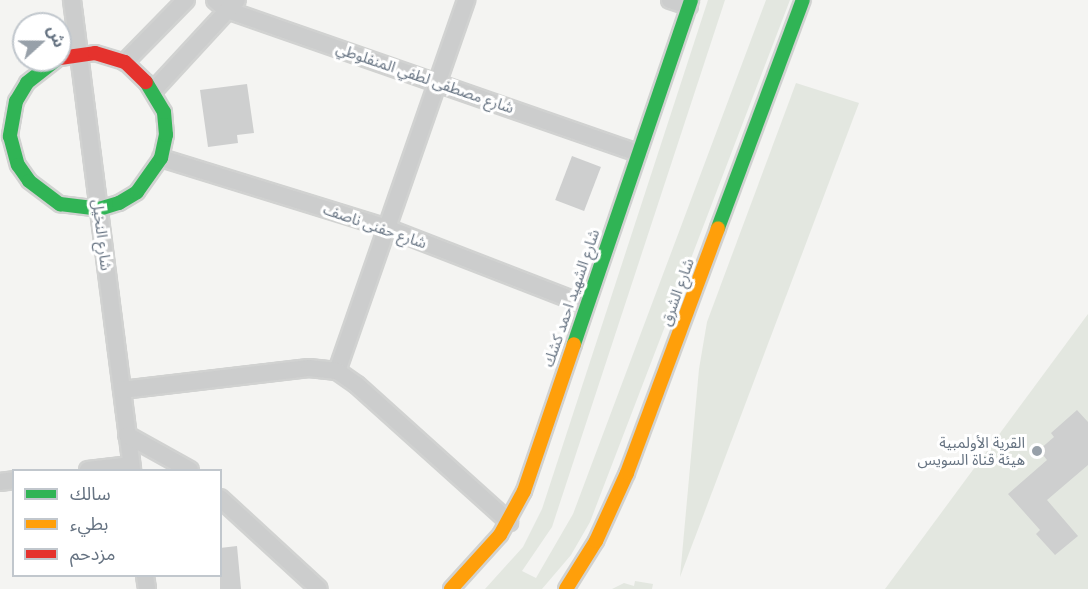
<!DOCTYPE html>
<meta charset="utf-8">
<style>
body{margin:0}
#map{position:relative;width:1088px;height:589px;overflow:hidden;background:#f4f4f2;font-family:"Open Sans","Noto Sans Arabic",sans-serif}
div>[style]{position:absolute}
.green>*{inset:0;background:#e3e7e0}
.building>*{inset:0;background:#cecfcf;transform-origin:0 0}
.roads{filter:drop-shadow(2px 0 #d1d2d1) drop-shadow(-2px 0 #d1d2d1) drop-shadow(0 2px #d1d2d1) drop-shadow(0 -2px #d1d2d1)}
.street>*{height:16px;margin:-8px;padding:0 8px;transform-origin:8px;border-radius:8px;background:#cccdcd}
.fast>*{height:14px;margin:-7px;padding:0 7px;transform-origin:7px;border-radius:7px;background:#30b455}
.slow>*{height:14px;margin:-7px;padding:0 7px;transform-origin:7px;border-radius:7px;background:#ff9f0a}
.jam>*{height:14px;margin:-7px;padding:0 7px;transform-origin:7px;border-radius:7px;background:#e5322d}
.dots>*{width:16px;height:16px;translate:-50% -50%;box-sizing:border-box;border:3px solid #fff;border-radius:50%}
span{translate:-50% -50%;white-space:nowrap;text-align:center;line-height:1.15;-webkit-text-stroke:6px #fff;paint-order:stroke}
.street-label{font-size:15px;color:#657281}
.poi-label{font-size:15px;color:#657281}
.right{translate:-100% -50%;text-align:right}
.legend{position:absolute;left:12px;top:469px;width:210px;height:108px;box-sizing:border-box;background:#fff;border:2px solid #c1c7cd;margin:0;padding:8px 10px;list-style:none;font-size:18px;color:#657281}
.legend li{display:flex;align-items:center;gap:12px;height:30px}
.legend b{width:30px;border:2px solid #c1c7cd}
.north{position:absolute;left:12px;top:12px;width:60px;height:60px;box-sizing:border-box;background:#fff;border:2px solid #c1c7cd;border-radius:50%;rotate:69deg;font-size:16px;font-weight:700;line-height:24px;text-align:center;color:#657281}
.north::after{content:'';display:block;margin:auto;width:21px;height:27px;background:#97a0a9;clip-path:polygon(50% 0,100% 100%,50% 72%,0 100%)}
</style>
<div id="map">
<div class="green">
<i style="clip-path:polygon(708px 0,725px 0,552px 527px,522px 571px,536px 578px,573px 514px,766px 0,790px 0,590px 522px,571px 555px,542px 589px,485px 589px,523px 547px,542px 509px)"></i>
<i style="clip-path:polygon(796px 83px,859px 103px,680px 577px,699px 369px,707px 322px)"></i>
<i style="clip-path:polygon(1088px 314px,1088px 589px,885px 589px)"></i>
<i style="clip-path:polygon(635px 581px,653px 584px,652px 589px,612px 589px,624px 583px,634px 586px)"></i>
</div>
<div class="building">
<i style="clip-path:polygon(247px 84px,254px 133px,237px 135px,238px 143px,208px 147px,200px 90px)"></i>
<i style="left:572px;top:156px;width:31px;height:47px;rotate:21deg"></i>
<i style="clip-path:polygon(1077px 410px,1088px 422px,1088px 465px,1047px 500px,1078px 536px,1055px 555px,1036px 534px,1040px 530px,1008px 494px,1047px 460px,1039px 450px,1054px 437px,1051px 433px)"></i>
<i style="clip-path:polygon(237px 546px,241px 589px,220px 589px,220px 548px)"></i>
</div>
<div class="roads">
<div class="street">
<i style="left:72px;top:0;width:474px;rotate:82.7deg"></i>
<i style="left:215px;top:0;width:16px;rotate:40deg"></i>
<i style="left:227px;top:10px;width:435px;rotate:19.2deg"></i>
<i style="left:670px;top:0;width:20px;rotate:18deg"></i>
<i style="left:125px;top:62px;width:87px;rotate:-45.5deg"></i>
<i style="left:154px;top:90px;width:122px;rotate:-47.3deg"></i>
<i style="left:161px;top:158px;width:237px;rotate:17.2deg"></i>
<i style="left:387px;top:228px;width:213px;rotate:21.2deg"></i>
<i style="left:337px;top:371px;width:393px;rotate:-70.8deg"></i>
<i style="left:122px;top:390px;width:188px;rotate:-6.7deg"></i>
<i style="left:309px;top:368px;width:28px;rotate:6deg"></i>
<i style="left:337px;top:371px;width:24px;rotate:35deg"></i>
<i style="left:357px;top:385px;width:205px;rotate:42deg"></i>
<i style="left:127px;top:435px;width:72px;rotate:29.1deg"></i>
<i style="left:88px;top:470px;width:43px;rotate:-6.6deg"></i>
<i style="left:0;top:482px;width:14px;rotate:-8deg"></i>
<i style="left:220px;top:498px;width:134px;rotate:42.6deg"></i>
<i style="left:145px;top:576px;width:13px;rotate:81deg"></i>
</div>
<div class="fast">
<i style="left:56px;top:60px;width:37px;rotate:142deg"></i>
<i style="left:27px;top:83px;width:21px;rotate:121deg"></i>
<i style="left:16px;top:101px;width:36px;rotate:100deg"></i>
<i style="left:10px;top:136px;width:30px;rotate:75deg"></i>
<i style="left:18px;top:165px;width:19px;rotate:55deg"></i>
<i style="left:29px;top:181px;width:39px;rotate:37deg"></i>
<i style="left:60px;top:204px;width:39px;rotate:7deg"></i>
<i style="left:99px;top:209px;width:21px;rotate:-17deg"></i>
<i style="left:119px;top:203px;width:21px;rotate:-31deg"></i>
<i style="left:137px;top:192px;width:42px;rotate:-54.8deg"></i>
<i style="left:161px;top:158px;width:24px;rotate:-78deg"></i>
<i style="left:166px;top:135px;width:23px;rotate:-95deg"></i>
<i style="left:164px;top:112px;width:35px;rotate:-121deg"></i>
<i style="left:718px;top:228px;width:243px;rotate:-69.6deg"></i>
<i style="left:574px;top:344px;width:363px;rotate:-71.2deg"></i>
</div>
<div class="slow">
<i style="left:451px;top:589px;width:73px;rotate:-47.8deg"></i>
<i style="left:500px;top:535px;width:50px;rotate:-61.4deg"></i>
<i style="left:524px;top:491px;width:155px;rotate:-71.2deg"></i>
<i style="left:566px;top:589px;width:57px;rotate:-58deg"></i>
<i style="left:596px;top:541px;width:75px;rotate:-65.5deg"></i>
<i style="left:627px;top:473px;width:261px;rotate:-69.6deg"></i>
</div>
<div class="jam">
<i style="left:60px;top:58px;width:35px;rotate:-8deg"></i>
<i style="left:95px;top:53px;width:31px;rotate:17deg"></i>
<i style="left:125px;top:62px;width:29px;rotate:44deg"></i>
</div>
</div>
<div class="dots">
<i style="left:1037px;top:451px;background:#97a0a9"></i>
</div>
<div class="street-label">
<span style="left:425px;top:78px;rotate:19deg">شارع مصطفى لطفي المنفلوطي</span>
<span style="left:375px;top:226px;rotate:19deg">شارع حفنى ناصف</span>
<span style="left:102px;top:235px;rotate:83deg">شارع النخيل</span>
<span style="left:677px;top:292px;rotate:-70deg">شارع الشرق</span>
<span style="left:571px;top:298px;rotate:-71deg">شارع الشهيد احمد كشك</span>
</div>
<div class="poi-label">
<span class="right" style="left:1025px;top:451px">القرية الأولمبية<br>هيئة قناة السويس</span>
</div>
<ul class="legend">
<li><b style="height:8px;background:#30b455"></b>سالك</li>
<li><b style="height:8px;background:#ff9f0a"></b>بطيء</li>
<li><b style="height:8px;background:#e5322d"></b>مزدحم</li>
</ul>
<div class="north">ش</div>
</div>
